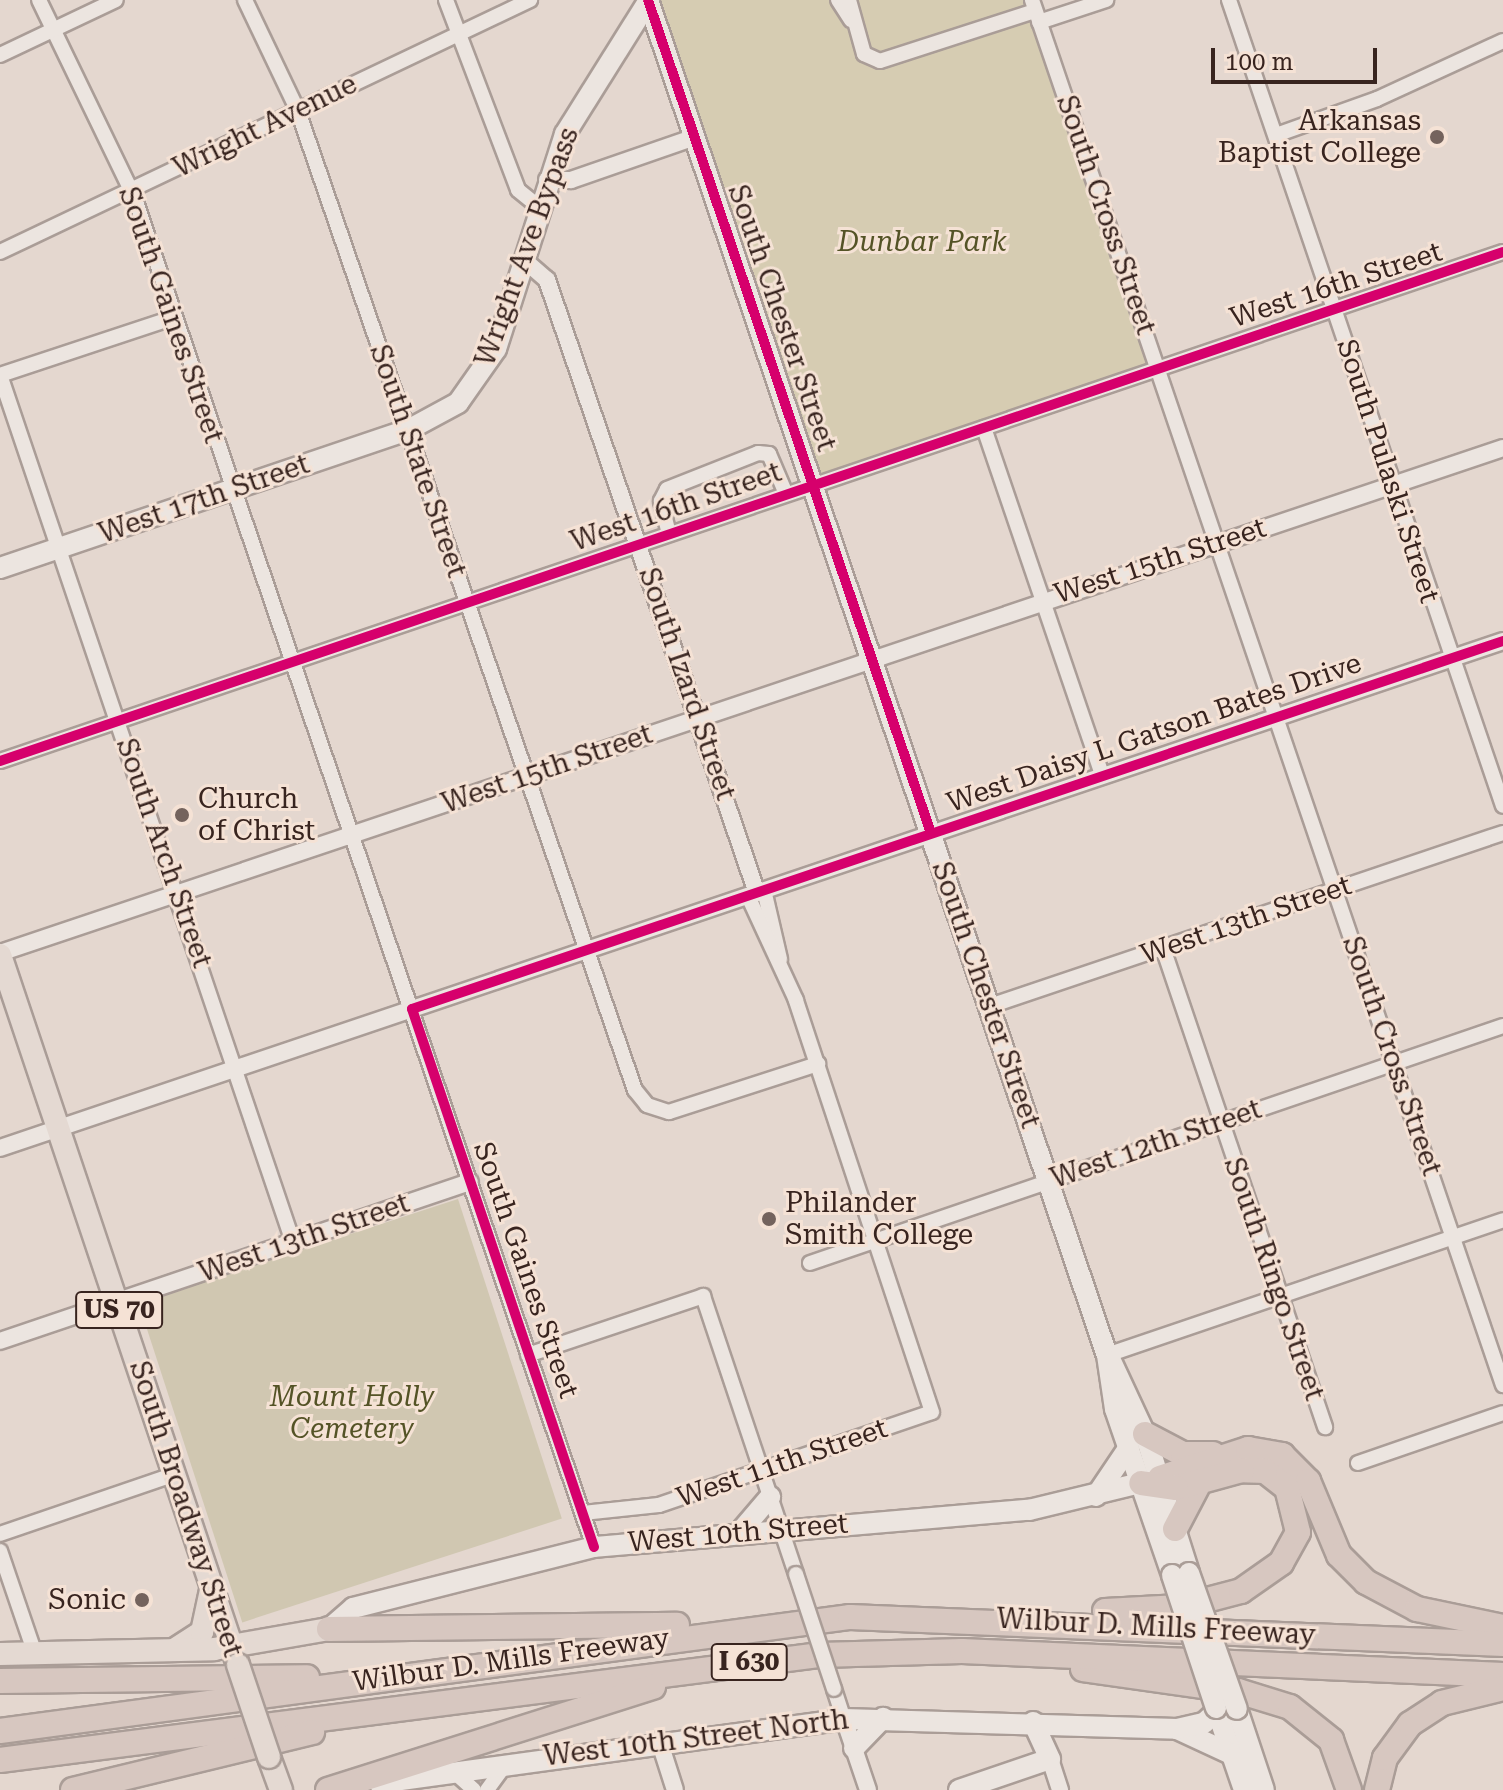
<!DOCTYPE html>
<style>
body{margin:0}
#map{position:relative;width:1503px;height:1790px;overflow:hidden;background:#e4d7cf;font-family:"Roboto Serif",serif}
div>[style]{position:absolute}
.green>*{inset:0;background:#d6ccb2}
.cemetery>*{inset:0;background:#d0c7b1;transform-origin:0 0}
.roads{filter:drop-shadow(2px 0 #aa9d97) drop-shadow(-2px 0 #aa9d97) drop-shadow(0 2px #aa9d97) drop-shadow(0 -2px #aa9d97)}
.minor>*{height:14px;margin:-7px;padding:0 7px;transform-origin:7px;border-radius:7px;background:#ece5e0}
.tertiary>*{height:16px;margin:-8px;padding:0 8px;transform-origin:8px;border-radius:8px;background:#ece5e0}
.secondary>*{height:20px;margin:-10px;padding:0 10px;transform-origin:10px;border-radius:10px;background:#ece5e0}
.primary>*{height:22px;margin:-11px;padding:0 11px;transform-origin:11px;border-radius:11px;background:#e4d9d2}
.motorway>*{height:24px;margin:-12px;padding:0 12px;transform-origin:12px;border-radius:12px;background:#d7c7c0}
.bridges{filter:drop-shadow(2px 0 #aa9d97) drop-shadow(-2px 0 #aa9d97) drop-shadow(0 2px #aa9d97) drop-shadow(0 -2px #aa9d97)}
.minor-bridge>*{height:14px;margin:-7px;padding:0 7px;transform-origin:7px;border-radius:7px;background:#ece5e0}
.secondary-bridge>*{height:20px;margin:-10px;padding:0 10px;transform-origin:10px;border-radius:10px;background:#ece5e0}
.primary-bridge>*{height:22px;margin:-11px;padding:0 11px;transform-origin:11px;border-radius:11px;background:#e4d9d2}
.cycleway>*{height:10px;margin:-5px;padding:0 5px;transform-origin:5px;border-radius:5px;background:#d6006c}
.dots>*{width:22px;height:22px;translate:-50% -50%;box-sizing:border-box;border:4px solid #f5e2d5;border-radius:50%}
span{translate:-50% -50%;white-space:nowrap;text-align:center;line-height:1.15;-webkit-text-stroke:6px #f5e2d5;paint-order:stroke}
.shield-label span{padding:2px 6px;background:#f5e2d5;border:2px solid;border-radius:6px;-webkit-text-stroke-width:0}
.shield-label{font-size:26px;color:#38241f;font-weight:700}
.poi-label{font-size:28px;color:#38241f}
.right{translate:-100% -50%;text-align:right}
.left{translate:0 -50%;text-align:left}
.street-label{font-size:28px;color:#38241f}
.park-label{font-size:28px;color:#545326;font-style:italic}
.scale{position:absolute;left:1211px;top:48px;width:166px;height:36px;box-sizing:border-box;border:4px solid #38241f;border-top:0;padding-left:10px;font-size:24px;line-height:28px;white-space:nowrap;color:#38241f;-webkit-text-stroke:6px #f5e2d5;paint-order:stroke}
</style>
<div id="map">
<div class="green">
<i style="clip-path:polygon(650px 0,1031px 0,1158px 368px,813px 485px)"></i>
</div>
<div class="cemetery">
<i style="left:458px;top:1199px;width:336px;height:336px;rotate:72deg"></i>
</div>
<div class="roads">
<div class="minor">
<i style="left:39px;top:0;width:221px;rotate:64.2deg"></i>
<i style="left:135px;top:199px;width:1424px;rotate:71.2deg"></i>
<i style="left:245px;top:0;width:123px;rotate:64.5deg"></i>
<i style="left:298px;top:111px;width:1035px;rotate:71.01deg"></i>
<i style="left:635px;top:1090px;width:19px;rotate:51deg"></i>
<i style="left:647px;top:1105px;width:23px;rotate:18deg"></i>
<i style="left:669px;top:1112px;width:157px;rotate:-17.9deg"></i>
<i style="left:446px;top:0;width:203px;rotate:69.2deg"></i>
<i style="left:518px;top:190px;width:27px;rotate:39deg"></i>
<i style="left:838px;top:0;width:24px;rotate:57deg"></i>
<i style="left:849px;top:0;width:56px;rotate:74.5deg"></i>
<i style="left:864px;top:54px;width:17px;rotate:24deg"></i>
<i style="left:880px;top:61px;width:163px;rotate:-17.9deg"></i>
<i style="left:1032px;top:0;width:1463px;rotate:71.22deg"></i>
<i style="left:1229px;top:0;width:851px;rotate:71.22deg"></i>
<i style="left:1039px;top:22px;width:71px;rotate:-18.2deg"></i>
<i style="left:0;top:55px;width:128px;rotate:-25.4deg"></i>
<i style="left:1276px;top:135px;width:107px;rotate:-19.6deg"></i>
<i style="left:1377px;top:99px;width:139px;rotate:-24.7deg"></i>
<i style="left:0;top:252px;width:587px;rotate:-25.43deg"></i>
<i style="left:0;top:375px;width:915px;rotate:71.33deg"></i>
<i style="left:0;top:375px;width:181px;rotate:-18.3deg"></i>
<i style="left:984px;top:428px;width:366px;rotate:71.2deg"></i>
<i style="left:669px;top:534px;width:34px;rotate:-104deg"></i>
<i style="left:661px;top:501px;width:13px;rotate:-63deg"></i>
<i style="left:667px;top:489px;width:98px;rotate:-21.6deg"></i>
<i style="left:758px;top:453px;width:11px;rotate:5deg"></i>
<i style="left:769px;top:454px;width:43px;rotate:67deg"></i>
<i style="left:0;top:761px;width:1587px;rotate:-18.71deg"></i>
<i style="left:764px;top:890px;width:71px;rotate:76.9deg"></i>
<i style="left:1163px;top:948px;width:506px;rotate:71.31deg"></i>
<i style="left:990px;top:1006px;width:541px;rotate:-18.64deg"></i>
<i style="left:810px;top:1263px;width:732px;rotate:-18.88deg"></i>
<i style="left:528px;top:1355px;width:185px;rotate:-18.6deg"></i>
<i style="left:703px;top:1296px;width:293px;rotate:71.5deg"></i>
<i style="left:1107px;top:1355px;width:418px;rotate:-18.8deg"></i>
<i style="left:1358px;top:1463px;width:153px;rotate:-19deg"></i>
<i style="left:583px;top:1513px;width:76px;rotate:-6deg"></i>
<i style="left:659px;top:1505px;width:288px;rotate:-18.8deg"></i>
<i style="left:932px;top:1412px;width:434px;rotate:-108.3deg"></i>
<i style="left:796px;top:1000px;width:115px;rotate:-114.8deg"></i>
<i style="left:0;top:1534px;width:185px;rotate:-18.9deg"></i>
<i style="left:0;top:1551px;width:106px;rotate:71.2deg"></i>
<i style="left:834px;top:1689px;width:32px;rotate:72deg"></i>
<i style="left:453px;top:1771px;width:28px;rotate:42deg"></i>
<i style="left:487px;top:1790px;width:31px;rotate:-54deg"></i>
</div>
<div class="tertiary">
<i style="left:547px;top:180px;width:24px"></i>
<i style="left:571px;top:180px;width:131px;rotate:-19.1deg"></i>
<i style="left:523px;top:259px;width:32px;rotate:41deg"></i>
<i style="left:547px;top:280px;width:648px;rotate:71.09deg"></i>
<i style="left:0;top:953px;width:1586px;rotate:-18.57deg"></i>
<i style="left:0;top:1148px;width:1586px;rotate:-18.64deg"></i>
<i style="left:0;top:1341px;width:496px;rotate:-18.7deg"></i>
<i style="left:844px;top:1719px;width:75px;rotate:71.3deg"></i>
<i style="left:659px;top:1740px;width:52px;rotate:72.3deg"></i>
<i style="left:1050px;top:1759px;width:33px;rotate:72deg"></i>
</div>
<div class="secondary">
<i style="left:648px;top:0;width:1431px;rotate:71.29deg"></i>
<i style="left:1107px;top:1355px;width:55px;rotate:81.6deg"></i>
<i style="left:1115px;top:1409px;width:176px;rotate:71deg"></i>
<i style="left:0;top:568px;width:431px;rotate:-18.7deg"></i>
<i style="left:408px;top:430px;width:57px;rotate:-28.4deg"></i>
<i style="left:458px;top:403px;width:66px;rotate:-54.9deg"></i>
<i style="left:496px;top:349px;width:226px;rotate:-72.2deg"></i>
<i style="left:565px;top:134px;width:158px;rotate:-57.9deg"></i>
<i style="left:1111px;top:1361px;width:81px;rotate:65deg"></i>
<i style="left:1145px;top:1434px;width:146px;rotate:72.4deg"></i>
<i style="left:1096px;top:1496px;width:59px;rotate:-56deg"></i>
<i style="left:741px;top:1531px;width:45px;rotate:-49.5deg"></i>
<i style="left:329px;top:1629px;width:32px;rotate:-41deg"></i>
<i style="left:353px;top:1608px;width:249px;rotate:-14.2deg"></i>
<i style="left:594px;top:1547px;width:437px;rotate:-4.9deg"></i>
<i style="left:1029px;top:1510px;width:127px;rotate:-13.7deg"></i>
<i style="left:1216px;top:1708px;width:87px;rotate:71.1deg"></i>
<i style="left:1237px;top:1709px;width:85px;rotate:71.6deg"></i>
<i style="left:1033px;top:1722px;width:41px;rotate:65.3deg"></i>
<i style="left:1177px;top:1729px;width:60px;rotate:24.8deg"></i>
<i style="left:854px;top:1748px;width:42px;rotate:-46deg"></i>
<i style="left:379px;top:1783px;width:469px;rotate:-7.8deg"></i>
<i style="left:844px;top:1719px;width:333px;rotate:1.7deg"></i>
<i style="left:1177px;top:1729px;width:28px;rotate:-13deg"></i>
<i style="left:1204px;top:1723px;width:35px;rotate:-43deg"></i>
<i style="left:959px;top:1790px;width:96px;rotate:-18.8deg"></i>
</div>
<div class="primary">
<i style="left:0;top:955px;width:749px;rotate:71.47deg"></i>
<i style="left:177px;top:1648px;width:30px;rotate:-33deg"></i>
<i style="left:202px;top:1632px;width:43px;rotate:-77.9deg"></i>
<i style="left:0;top:1654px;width:214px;rotate:-1.3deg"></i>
<i style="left:214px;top:1649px;width:117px;rotate:-9.9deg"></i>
<i style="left:269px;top:1757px;width:35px;rotate:70deg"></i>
</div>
<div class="motorway">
<i style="left:1145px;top:1434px;width:43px;rotate:27.8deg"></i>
<i style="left:1183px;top:1454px;width:30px"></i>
<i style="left:1160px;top:1478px;width:93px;rotate:-18.2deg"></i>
<i style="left:1248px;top:1449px;width:35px;rotate:10deg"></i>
<i style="left:1282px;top:1455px;width:37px;rotate:45deg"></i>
<i style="left:1308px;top:1481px;width:80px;rotate:67.3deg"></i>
<i style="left:1339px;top:1555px;width:38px;rotate:45deg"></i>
<i style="left:1366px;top:1582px;width:58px;rotate:27.9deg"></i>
<i style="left:1417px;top:1609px;width:88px;rotate:11.8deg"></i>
<i style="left:1175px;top:1529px;width:50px;rotate:-62.4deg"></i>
<i style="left:1105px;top:1611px;width:75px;rotate:-3.1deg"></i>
<i style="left:1180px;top:1607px;width:63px;rotate:-14.7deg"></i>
<i style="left:1241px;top:1591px;width:49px;rotate:-35deg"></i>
<i style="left:1281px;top:1563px;width:35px;rotate:-61deg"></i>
<i style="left:1298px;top:1532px;width:45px;rotate:-104deg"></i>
<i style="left:1287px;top:1488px;width:28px;rotate:-142deg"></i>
<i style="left:1265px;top:1471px;width:23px;rotate:-178deg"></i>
<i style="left:1242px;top:1470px;width:68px;rotate:164.7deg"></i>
<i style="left:1176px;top:1488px;width:35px;rotate:-172deg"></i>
<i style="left:329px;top:1629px;width:348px;rotate:-0.7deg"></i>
<i style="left:1083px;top:1669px;width:157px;rotate:8.1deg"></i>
<i style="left:1238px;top:1691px;width:54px;rotate:17.1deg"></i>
<i style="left:1290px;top:1707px;width:53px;rotate:38.8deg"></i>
<i style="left:1331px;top:1740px;width:53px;rotate:70.2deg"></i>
<i style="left:0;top:1681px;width:307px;rotate:-0.7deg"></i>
<i style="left:0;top:1731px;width:858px;rotate:-7.64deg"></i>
<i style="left:850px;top:1617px;width:654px;rotate:2.37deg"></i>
<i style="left:0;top:1760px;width:827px;rotate:-7.3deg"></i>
<i style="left:820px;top:1655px;width:142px;rotate:-1.6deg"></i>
<i style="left:962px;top:1651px;width:542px;rotate:2.54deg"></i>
<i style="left:73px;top:1790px;width:246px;rotate:-13.6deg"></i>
<i style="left:328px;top:1790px;width:341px;rotate:-17.6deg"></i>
<i style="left:1377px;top:1790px;width:33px;rotate:-76deg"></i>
<i style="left:1385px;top:1758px;width:42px;rotate:-53.7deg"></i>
<i style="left:1410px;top:1724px;width:38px;rotate:-33deg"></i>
<i style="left:1442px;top:1703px;width:63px;rotate:-13.8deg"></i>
</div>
</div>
<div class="bridges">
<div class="minor-bridge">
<i style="left:796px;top:1574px;width:121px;rotate:71.7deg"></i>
</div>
<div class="secondary-bridge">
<i style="left:1189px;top:1573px;width:144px;rotate:70.6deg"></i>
<i style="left:1172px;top:1575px;width:140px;rotate:71.7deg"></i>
</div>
<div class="primary-bridge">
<i style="left:238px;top:1665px;width:97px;rotate:71.4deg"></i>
</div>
</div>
<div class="cycleway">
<i style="left:648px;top:0;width:880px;rotate:71.24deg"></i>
<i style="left:0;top:761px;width:1587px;rotate:-18.71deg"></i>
<i style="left:594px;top:1547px;width:568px;rotate:-108.69deg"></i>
<i style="left:412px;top:1009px;width:1151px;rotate:-18.64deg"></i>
</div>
<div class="dots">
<i style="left:1437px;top:137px;background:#74635d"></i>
<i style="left:182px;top:815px;background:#74635d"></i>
<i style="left:769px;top:1219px;background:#74635d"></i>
<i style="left:142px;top:1600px;background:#74635d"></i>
</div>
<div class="shield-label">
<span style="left:119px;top:1310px">US 70</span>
<span style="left:749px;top:1662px">I 630</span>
</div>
<div class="poi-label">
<span class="right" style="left:1421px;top:137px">Arkansas<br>Baptist College</span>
<span class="left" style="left:198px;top:815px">Church<br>of Christ</span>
<span class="left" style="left:785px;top:1219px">Philander<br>Smith College</span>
<span class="right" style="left:126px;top:1600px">Sonic</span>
</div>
<div class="street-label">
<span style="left:265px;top:126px;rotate:-26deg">Wright Avenue</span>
<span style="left:1106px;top:215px;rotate:71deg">South Cross Street</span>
<span style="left:527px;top:247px;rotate:-70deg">Wright Ave Bypass</span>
<span style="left:1336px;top:285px;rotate:-18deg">West 16th Street</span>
<span style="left:171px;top:315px;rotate:71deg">South Gaines Street</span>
<span style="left:782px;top:318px;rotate:71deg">South Chester Street</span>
<span style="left:418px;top:461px;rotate:71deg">South State Street</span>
<span style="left:1388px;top:471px;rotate:72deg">South Pulaski Street</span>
<span style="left:204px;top:499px;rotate:-19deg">West 17th Street</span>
<span style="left:676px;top:507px;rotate:-19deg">West 16th Street</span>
<span style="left:1160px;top:561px;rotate:-18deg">West 15th Street</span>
<span style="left:687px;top:684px;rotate:71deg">South Izard Street</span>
<span style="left:1154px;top:733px;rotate:-19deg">West Daisy L Gatson Bates Drive</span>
<span style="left:547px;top:769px;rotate:-19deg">West 15th Street</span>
<span style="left:164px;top:853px;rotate:71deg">South Arch Street</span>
<span style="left:1246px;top:920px;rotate:-19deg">West 13th Street</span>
<span style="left:986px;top:995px;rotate:71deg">South Chester Street</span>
<span style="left:1392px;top:1056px;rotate:71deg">South Cross Street</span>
<span style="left:1156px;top:1144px;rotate:-19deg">West 12th Street</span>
<span style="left:304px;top:1238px;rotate:-19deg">West 13th Street</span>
<span style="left:526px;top:1270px;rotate:71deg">South Gaines Street</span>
<span style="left:1274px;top:1279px;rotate:71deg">South Ringo Street</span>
<span style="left:782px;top:1463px;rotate:-19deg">West 11th Street</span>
<span style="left:186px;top:1509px;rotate:72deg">South Broadway Street</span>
<span style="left:738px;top:1533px;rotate:-5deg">West 10th Street</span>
<span style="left:1156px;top:1627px;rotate:3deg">Wilbur D. Mills Freeway</span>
<span style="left:511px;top:1660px;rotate:-8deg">Wilbur D. Mills Freeway</span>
<span style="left:696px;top:1738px;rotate:-7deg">West 10th Street North</span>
</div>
<div class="park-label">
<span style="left:922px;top:242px">Dunbar Park</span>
<span style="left:352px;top:1413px">Mount Holly<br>Cemetery</span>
</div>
<div class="scale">100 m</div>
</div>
